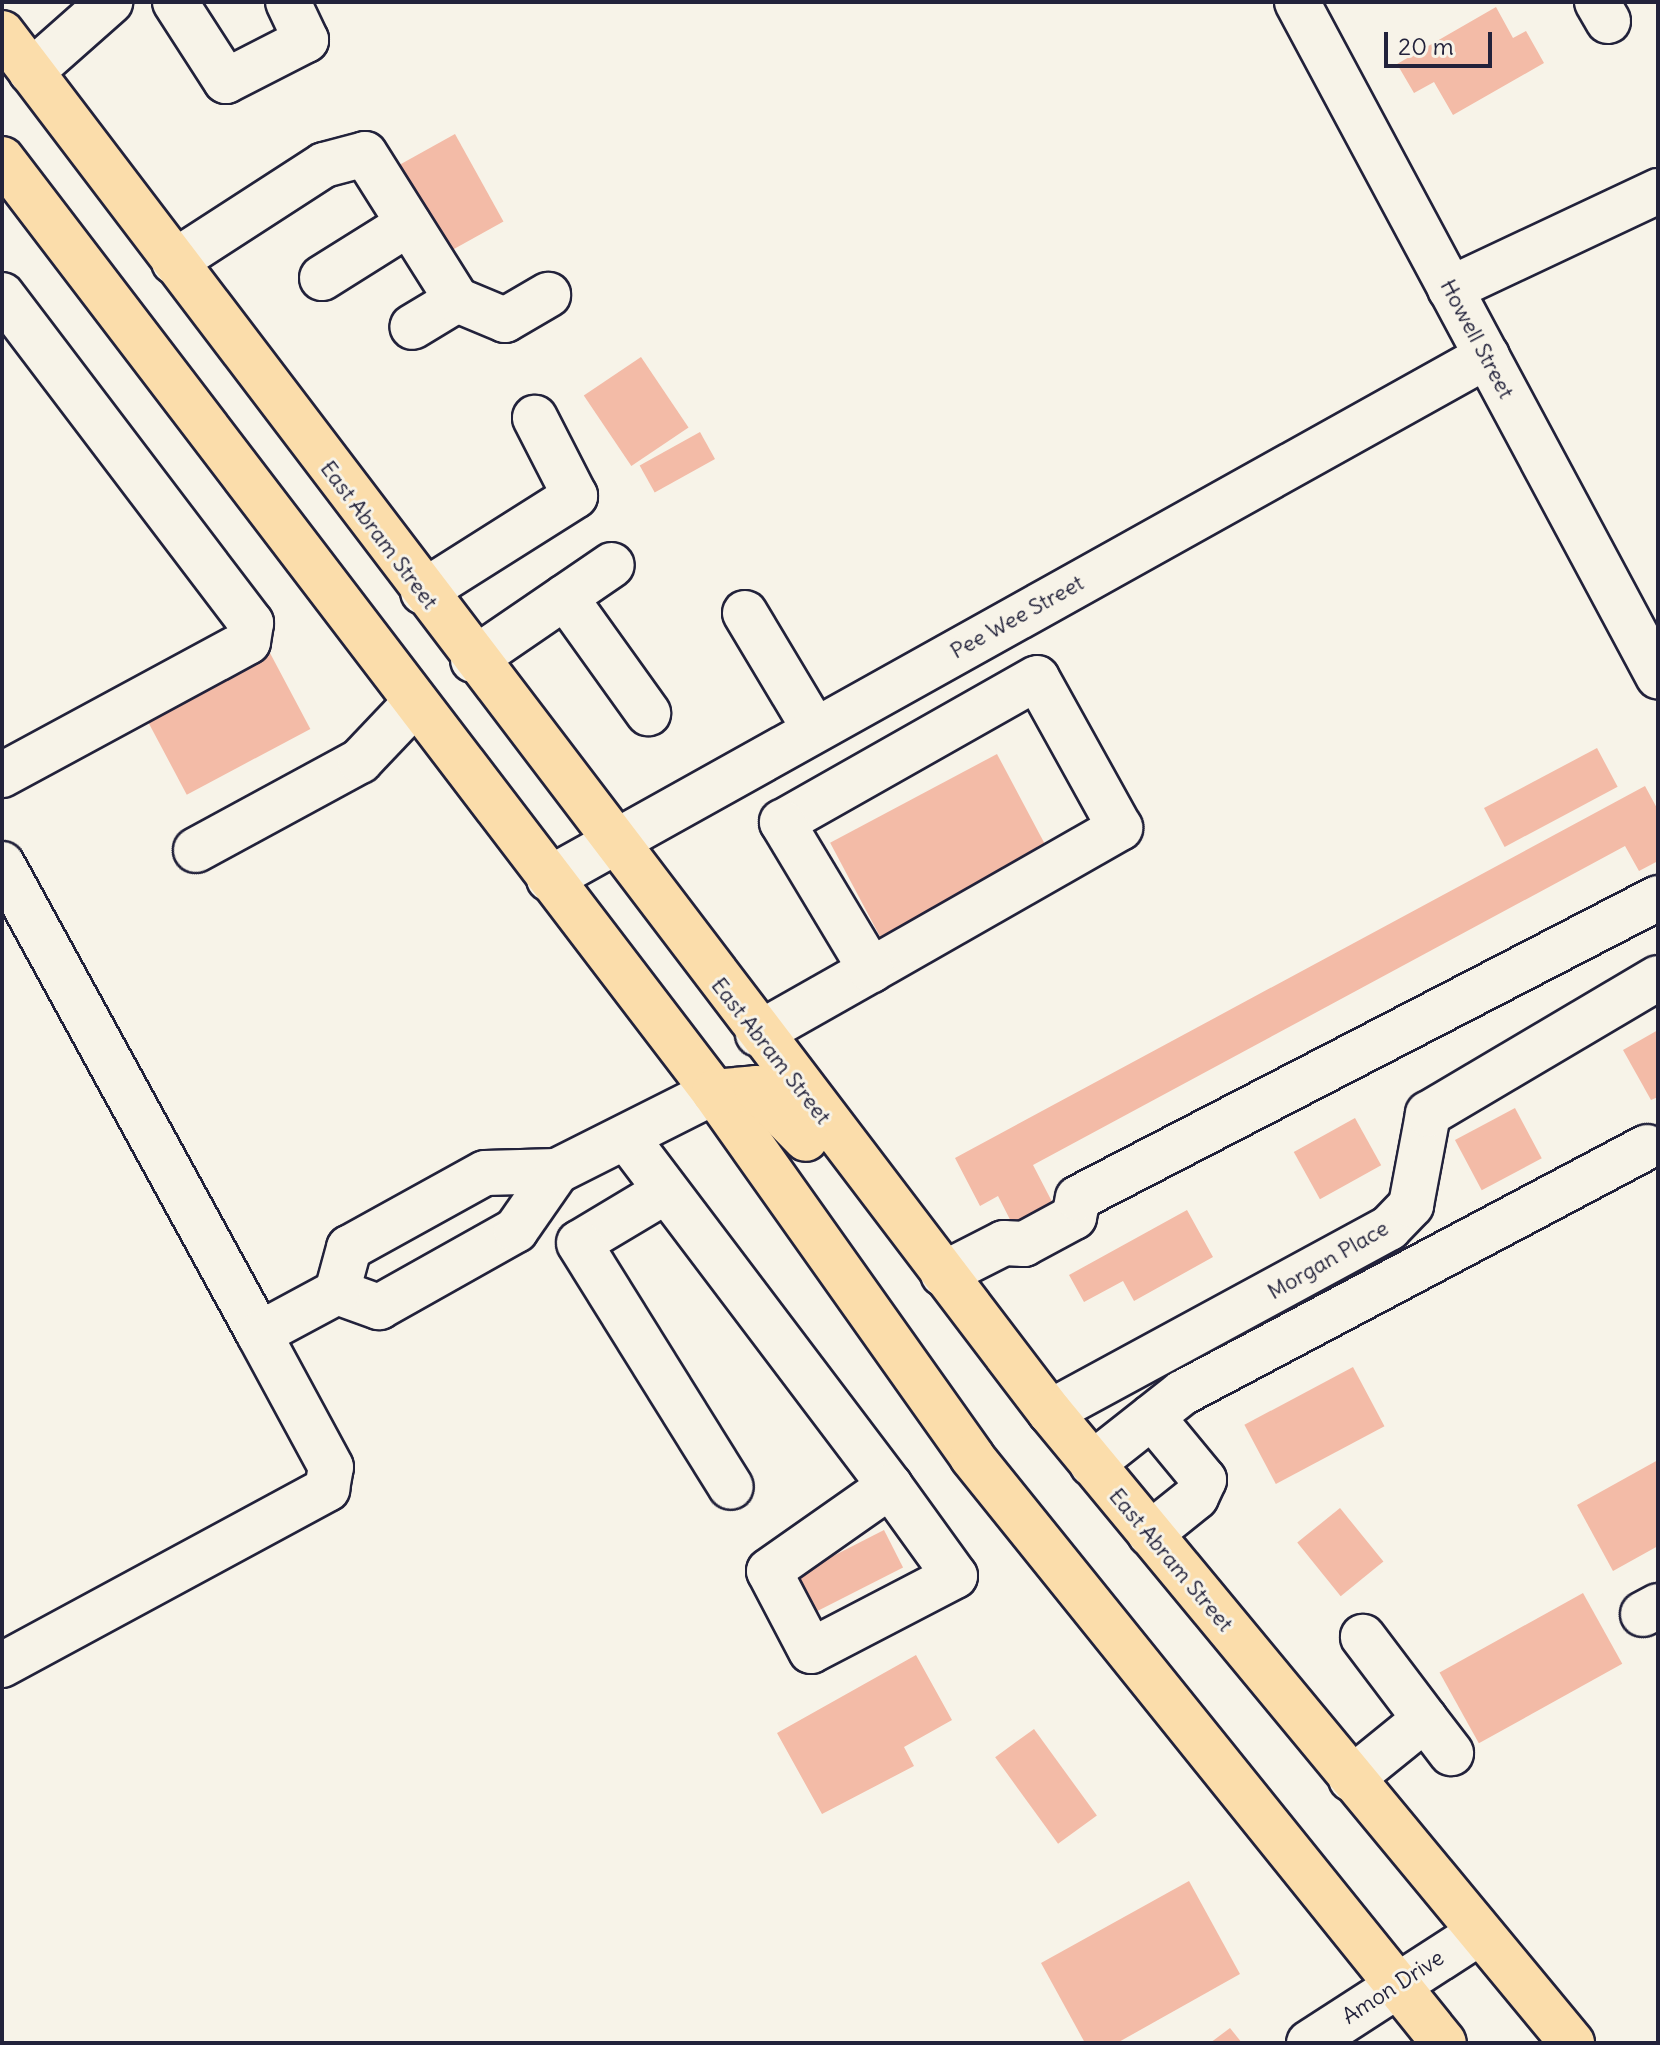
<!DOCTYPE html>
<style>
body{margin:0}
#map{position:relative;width:1660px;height:2045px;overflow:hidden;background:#f7f3e8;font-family:Delius,sans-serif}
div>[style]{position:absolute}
.building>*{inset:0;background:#f3bba7;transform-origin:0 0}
.roads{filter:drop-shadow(2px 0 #22223b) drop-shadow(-2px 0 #22223b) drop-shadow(0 2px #22223b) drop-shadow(0 -2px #22223b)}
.minor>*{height:44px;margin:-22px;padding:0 22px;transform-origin:22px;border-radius:22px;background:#f7f3e8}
.major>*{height:44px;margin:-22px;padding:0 22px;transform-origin:22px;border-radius:22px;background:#fbddab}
span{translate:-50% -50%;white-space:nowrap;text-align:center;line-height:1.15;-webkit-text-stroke:6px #f7f3e8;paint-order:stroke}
.street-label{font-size:22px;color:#22223b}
.frame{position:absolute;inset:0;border:4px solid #22223b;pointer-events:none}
.scale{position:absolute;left:1384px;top:32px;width:108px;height:36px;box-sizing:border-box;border:4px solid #22223b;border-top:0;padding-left:10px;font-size:24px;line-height:28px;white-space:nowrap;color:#22223b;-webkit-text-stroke:6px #f7f3e8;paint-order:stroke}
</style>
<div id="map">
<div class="building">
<i style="clip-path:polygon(1496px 7px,1513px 38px,1526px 31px,1544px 63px,1453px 115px,1434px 82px,1414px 93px,1397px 64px)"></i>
<i style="left:455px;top:134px;width:100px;height:71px;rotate:61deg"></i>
<i style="left:641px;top:357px;width:85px;height:69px;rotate:56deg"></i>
<i style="left:700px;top:432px;width:31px;height:69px;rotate:61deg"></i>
<i style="left:270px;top:653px;width:86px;height:140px;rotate:62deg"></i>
<i style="left:1597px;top:748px;width:44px;height:128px;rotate:62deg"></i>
<i style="left:997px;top:754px;width:109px;height:189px;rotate:62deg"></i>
<i style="clip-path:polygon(1645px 786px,1658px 810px,1658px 861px,1639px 871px,1625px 846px,1033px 1165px,1061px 1219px,1021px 1241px,998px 1196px,980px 1206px,955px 1158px)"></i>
<i style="clip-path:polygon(1658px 1030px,1658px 1097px,1651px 1100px,1623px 1050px)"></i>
<i style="left:1515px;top:1108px;width:57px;height:68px;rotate:62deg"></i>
<i style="left:1355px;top:1118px;width:54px;height:70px;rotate:61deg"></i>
<i style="clip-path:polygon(1187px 1210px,1213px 1257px,1134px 1301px,1123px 1281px,1084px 1302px,1069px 1275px)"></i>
<i style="left:1353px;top:1367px;width:67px;height:123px;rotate:62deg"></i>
<i style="clip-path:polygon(1658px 1460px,1658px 1546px,1613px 1571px,1577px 1505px)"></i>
<i style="left:1340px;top:1508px;width:69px;height:55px;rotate:51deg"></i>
<i style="left:884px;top:1530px;width:42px;height:111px;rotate:63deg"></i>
<i style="left:1583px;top:1593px;width:81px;height:164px;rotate:61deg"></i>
<i style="clip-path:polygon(916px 1655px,952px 1720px,904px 1747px,914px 1766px,822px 1814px,777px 1733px)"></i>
<i style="left:1034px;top:1729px;width:107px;height:48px;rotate:54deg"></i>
<i style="clip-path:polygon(1189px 1881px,1240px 1974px,1117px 2043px,1085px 2043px,1041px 1963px)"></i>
<i style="clip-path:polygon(1230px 2028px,1242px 2043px,1210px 2043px)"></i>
</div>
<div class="roads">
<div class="minor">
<i style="left:175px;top:2px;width:94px;rotate:57.2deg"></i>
<i style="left:226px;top:81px;width:90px;rotate:-27.1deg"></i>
<i style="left:306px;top:40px;width:42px;rotate:-115.3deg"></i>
<i style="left:1297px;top:2px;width:765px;rotate:61.83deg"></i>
<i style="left:1597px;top:2px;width:22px;rotate:60deg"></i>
<i style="left:31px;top:72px;width:106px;rotate:-41.5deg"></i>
<i style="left:174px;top:262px;width:179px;rotate:-32.9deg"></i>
<i style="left:324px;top:165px;width:42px;rotate:-15deg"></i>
<i style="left:365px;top:154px;width:173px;rotate:57.8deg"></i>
<i style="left:457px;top:300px;width:52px;rotate:149deg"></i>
<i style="left:322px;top:278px;width:102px;rotate:-32.1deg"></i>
<i style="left:1450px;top:289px;width:230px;rotate:-25.2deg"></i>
<i style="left:2px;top:295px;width:412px;rotate:52.8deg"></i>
<i style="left:251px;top:623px;width:19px;rotate:99deg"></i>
<i style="left:248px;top:642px;width:280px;rotate:151.6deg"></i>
<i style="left:457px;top:300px;width:52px;rotate:22.6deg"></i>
<i style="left:505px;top:320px;width:50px;rotate:-30.2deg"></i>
<i style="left:423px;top:592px;width:180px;rotate:-32.3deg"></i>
<i style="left:575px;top:496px;width:88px;rotate:-117.1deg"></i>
<i style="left:565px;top:597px;width:143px;rotate:54.4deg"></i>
<i style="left:745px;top:613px;width:136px;rotate:59.1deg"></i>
<i style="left:473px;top:660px;width:168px;rotate:-34.4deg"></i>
<i style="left:196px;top:850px;width:187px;rotate:-28.5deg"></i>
<i style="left:360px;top:761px;width:80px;rotate:-46.5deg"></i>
<i style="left:2px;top:864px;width:536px;rotate:61.33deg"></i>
<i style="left:549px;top:879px;width:1074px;rotate:-29.14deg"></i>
<i style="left:758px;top:1034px;width:130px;rotate:-29.5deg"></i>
<i style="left:871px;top:970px;width:287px;rotate:-29.7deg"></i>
<i style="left:1120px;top:828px;width:171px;rotate:-119deg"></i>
<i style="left:1037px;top:678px;width:293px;rotate:150.5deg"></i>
<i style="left:782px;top:822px;width:173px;rotate:59deg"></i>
<i style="left:626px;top:1137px;width:438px;rotate:52.9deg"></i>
<i style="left:890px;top:1486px;width:111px;rotate:54.2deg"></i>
<i style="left:955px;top:1576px;width:162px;rotate:152.5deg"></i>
<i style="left:811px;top:1651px;width:90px;rotate:-117.7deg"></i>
<i style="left:769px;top:1571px;width:148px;rotate:-35.1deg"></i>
<i style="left:666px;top:1191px;width:101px;rotate:149.1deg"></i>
<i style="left:579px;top:1243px;width:287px;rotate:58.1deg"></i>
<i style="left:943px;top:1274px;width:68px;rotate:-26.9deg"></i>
<i style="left:1004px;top:1243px;width:20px;rotate:3deg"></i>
<i style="left:1024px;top:1244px;width:57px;rotate:-28.4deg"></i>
<i style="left:1074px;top:1217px;width:19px;rotate:-78deg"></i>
<i style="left:1078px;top:1198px;width:653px;rotate:-27.35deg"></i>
<i style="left:337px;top:1292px;width:45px;rotate:19.7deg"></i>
<i style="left:379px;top:1307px;width:157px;rotate:-29.3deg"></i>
<i style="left:516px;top:1230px;width:72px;rotate:-55.2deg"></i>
<i style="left:1050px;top:1412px;width:386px;rotate:-28.5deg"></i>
<i style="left:1389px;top:1228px;width:32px;rotate:-46deg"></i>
<i style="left:1411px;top:1205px;width:93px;rotate:-79.4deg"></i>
<i style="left:1428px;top:1114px;width:267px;rotate:-30.6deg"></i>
<i style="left:1092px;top:1464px;width:115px;rotate:-38.3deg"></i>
<i style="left:1182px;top:1393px;width:526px;rotate:-27.88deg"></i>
<i style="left:1150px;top:1534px;width:59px;rotate:-38.8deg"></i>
<i style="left:1196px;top:1497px;width:19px;rotate:-65deg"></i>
<i style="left:1204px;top:1480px;width:82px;rotate:-129.5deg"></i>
<i style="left:1643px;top:1614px;width:17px;rotate:-28deg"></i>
<i style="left:2px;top:1665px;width:370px;rotate:-28.4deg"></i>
<i style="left:327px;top:1489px;width:22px;rotate:-80deg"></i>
<i style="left:331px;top:1467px;width:151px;rotate:-118.4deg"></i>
<i style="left:259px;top:1334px;width:89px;rotate:-28.3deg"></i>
<i style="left:337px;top:1292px;width:46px;rotate:-74.7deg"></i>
<i style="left:349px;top:1248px;width:155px;rotate:-28.9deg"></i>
<i style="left:485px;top:1173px;width:72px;rotate:-1.6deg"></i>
<i style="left:557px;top:1171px;width:176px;rotate:-26.7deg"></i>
<i style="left:1425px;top:1719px;width:43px;rotate:52.6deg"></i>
<i style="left:1351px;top:1779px;width:95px;rotate:-39deg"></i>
<i style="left:1425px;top:1719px;width:103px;rotate:-127.1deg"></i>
<i style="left:1309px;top:2043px;width:202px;rotate:-32.9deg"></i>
</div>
<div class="major">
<i style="left:2px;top:33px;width:1732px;rotate:52.77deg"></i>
<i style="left:1050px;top:1412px;width:819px;rotate:50.4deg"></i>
<i style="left:2px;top:159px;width:1174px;rotate:52.65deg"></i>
<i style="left:714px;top:1092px;width:447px;rotate:54.7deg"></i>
<i style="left:972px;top:1457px;width:752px;rotate:51.15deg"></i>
<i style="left:714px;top:1092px;width:42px;rotate:-5.4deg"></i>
<i style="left:756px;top:1088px;width:71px;rotate:45.6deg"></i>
</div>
</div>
<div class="street-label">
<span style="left:1477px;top:339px;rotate:62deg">Howell Street</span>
<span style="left:379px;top:535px;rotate:53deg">East Abram Street</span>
<span style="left:1017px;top:617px;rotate:-29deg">Pee Wee Street</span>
<span style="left:771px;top:1051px;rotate:52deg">East Abram Street</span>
<span style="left:1328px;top:1260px;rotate:-30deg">Morgan Place</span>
<span style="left:1171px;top:1560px;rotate:50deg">East Abram Street</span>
<span style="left:1393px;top:1987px;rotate:-33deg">Amon Drive</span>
</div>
<div class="frame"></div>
<div class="scale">20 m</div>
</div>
